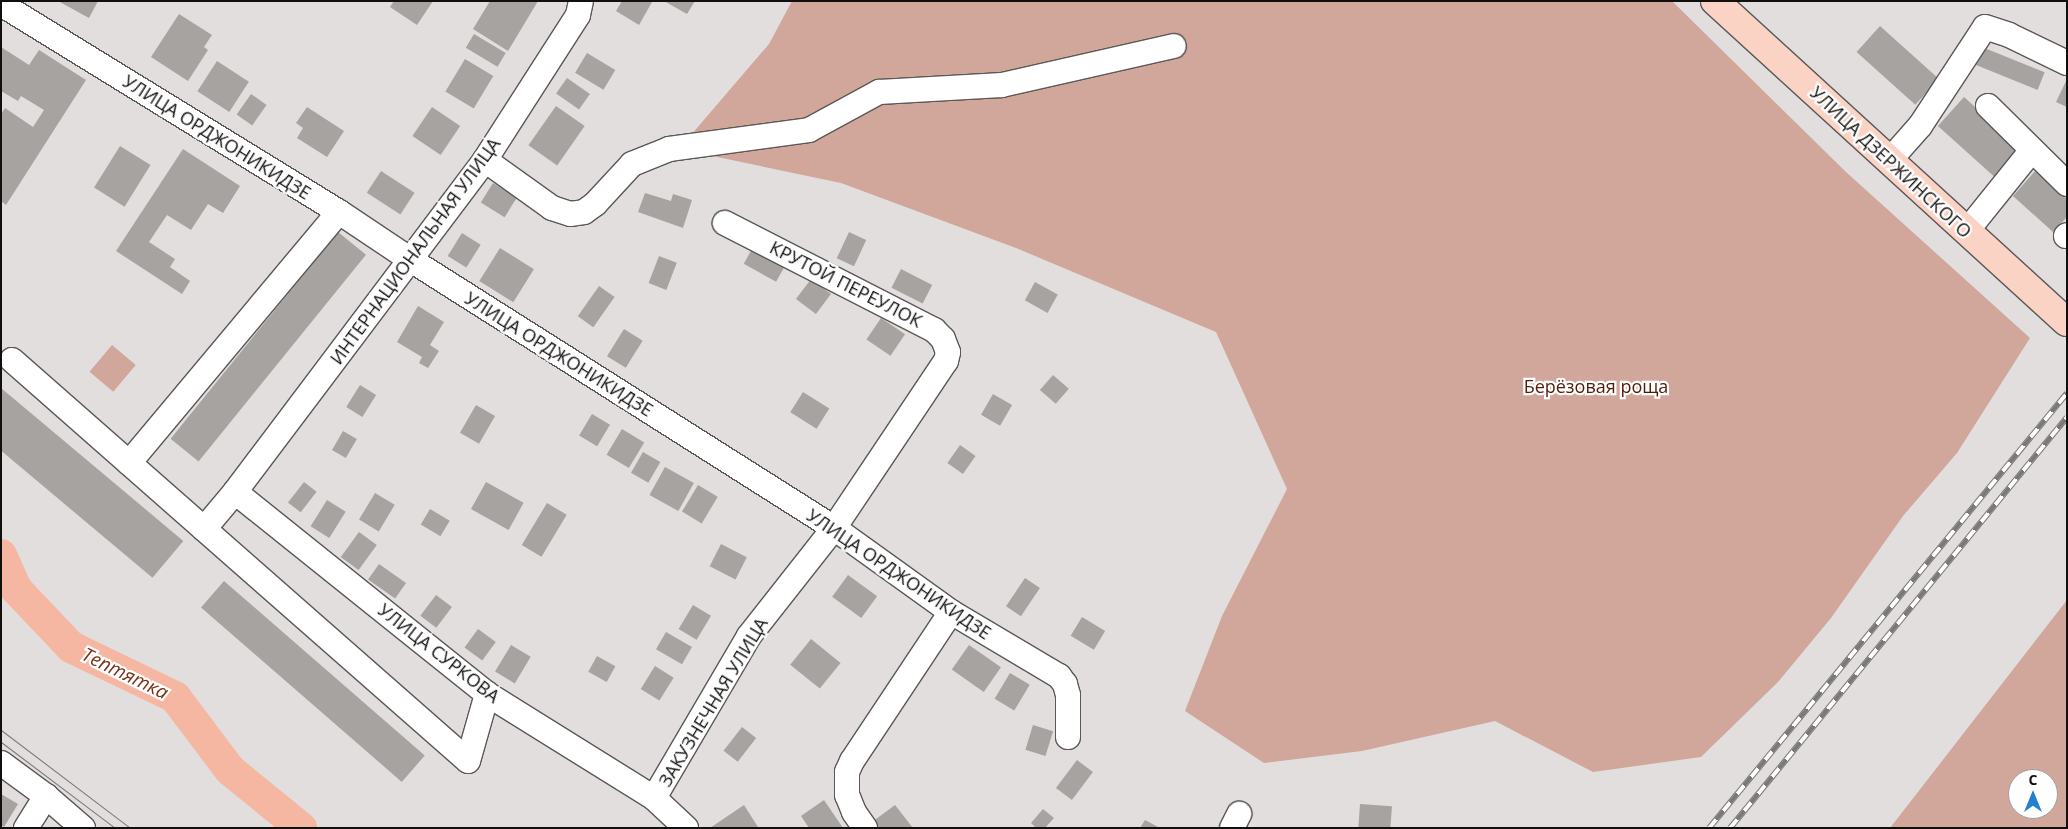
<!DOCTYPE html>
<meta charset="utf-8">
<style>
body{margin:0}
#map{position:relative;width:2068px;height:829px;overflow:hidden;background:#e2dedd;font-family:"Open Sans",sans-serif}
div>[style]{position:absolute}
.green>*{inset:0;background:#d0a79a;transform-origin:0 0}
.river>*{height:32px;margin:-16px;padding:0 16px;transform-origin:16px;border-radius:16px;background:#f6b7a2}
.building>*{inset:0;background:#a6a3a1;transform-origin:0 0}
.roads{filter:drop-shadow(1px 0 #5b5857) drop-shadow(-1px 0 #5b5857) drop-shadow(0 1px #5b5857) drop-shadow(0 -1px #5b5857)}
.minor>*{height:24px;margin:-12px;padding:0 12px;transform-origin:12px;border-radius:12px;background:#fff}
.major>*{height:28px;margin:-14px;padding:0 14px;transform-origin:14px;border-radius:14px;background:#fad3c5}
.tram>*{height:1px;margin:-0.5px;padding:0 0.5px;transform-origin:0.5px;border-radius:0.5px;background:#7b7978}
.rail>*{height:5.5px;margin-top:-2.75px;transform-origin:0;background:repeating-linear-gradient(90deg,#fff 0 11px,#7b7978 0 22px);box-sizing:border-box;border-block:1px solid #7b7978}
span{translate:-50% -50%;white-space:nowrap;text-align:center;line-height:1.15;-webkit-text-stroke:4.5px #fff;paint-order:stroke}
.street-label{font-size:18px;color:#100f0e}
.park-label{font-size:18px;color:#521b07}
.water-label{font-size:19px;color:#793016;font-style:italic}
.frame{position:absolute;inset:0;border:2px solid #100f0e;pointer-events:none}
.north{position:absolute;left:2008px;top:769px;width:50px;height:50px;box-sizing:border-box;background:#fff;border:1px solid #9f9f9f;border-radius:50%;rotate:0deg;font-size:14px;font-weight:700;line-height:20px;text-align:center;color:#100f0e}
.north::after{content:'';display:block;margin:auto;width:18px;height:22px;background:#2480cd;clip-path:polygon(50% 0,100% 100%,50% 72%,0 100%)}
</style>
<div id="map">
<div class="green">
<i style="clip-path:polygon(792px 1px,1672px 1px,1846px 172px,2030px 338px,1957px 453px,1903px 516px,1831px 618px,1778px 682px,1701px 757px,1593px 772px,1495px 721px,1362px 751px,1264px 763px,1185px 711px,1222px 616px,1287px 489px,1216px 332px,1016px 248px,841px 183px,679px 149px,769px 44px)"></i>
<i style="left:112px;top:345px;width:31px;height:35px;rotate:40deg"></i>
<i style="clip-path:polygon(evenodd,2067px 600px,2067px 828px,1890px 828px,2067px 600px,2018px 779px,2048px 779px,2048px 809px,2018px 809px,2018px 779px)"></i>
</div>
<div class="river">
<i style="left:1px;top:555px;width:37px;rotate:66deg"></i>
<i style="left:16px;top:589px;width:80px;rotate:46.5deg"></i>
<i style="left:71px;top:647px;width:115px;rotate:25.7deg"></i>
<i style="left:175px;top:697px;width:91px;rotate:53deg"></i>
<i style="left:230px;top:770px;width:92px;rotate:39.2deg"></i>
</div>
<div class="building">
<i style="clip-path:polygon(58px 1px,98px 1px,89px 18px)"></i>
<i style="clip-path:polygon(394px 1px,433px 1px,417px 25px,390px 7px)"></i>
<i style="clip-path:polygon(490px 1px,538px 1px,508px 51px,473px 29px)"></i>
<i style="clip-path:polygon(622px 1px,651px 1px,652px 2px,639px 25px,616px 11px)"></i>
<i style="clip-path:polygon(664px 1px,695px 1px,687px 14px)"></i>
<i style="clip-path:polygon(179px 14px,212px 35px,204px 47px,208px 50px,188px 81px,151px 57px)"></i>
<i style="left:1880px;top:26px;width:79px;height:35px;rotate:42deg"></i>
<i style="left:474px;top:34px;width:37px;height:16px;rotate:31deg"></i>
<i style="left:1977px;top:45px;width:73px;height:19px;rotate:22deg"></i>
<i style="clip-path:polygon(1px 47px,29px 65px,39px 50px,86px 80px,6px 205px,1px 201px,1px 114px,5px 108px,33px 127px,44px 110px,21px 96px,18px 101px,1px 91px)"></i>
<i style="left:587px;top:53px;width:33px;height:23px;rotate:31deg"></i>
<i style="left:465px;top:59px;width:33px;height:38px;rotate:31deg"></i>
<i style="left:217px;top:61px;width:38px;height:36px;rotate:33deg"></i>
<i style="left:567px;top:78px;width:28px;height:19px;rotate:35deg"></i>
<i style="clip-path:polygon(2067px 79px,2067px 107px,2056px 102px)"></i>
<i style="left:251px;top:94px;width:19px;height:25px;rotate:35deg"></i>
<i style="left:1964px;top:97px;width:79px;height:39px;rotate:42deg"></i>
<i style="left:556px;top:106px;width:35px;height:48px;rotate:35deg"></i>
<i style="clip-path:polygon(307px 107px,344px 131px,327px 157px,297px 138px,303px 128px,296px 123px)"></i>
<i style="left:432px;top:107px;width:34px;height:35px;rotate:34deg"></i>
<i style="left:120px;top:146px;width:36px;height:49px;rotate:32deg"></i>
<i style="clip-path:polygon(183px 149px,240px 186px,223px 213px,208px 204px,191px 230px,167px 215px,149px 242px,175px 259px,170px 267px,190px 281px,182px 294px,116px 251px)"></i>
<i style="left:381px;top:171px;width:40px;height:26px;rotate:33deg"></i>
<i style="clip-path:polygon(2035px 171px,2067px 199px,2067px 217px,2053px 232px,2013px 196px)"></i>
<i style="left:493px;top:183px;width:28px;height:23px;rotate:32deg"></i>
<i style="clip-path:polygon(645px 193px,671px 201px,673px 194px,692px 200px,683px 228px,638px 212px)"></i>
<i style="left:338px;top:232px;width:36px;height:266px;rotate:39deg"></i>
<i style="left:849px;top:232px;width:19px;height:29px;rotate:25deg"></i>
<i style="left:462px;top:233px;width:22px;height:27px;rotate:32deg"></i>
<i style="left:500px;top:248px;width:40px;height:39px;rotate:32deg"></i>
<i style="left:752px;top:249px;width:37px;height:17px;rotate:29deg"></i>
<i style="left:659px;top:256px;width:19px;height:29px;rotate:21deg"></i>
<i style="left:901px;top:269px;width:35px;height:21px;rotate:27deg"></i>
<i style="left:811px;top:279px;width:25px;height:25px;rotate:37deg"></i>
<i style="left:1035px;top:282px;width:26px;height:21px;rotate:29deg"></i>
<i style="left:599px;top:286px;width:19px;height:37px;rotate:35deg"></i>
<i style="clip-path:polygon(418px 306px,444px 322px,430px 345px,439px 351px,428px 368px,419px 363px,422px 357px,397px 342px)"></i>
<i style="left:881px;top:318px;width:29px;height:26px;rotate:34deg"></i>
<i style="left:624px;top:329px;width:22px;height:32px;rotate:32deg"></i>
<i style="left:1053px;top:375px;width:21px;height:20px;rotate:41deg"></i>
<i style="left:360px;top:385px;width:19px;height:26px;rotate:32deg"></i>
<i style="left:1px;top:388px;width:238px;height:48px;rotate:40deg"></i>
<i style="left:803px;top:392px;width:31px;height:24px;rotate:32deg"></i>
<i style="left:993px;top:394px;width:22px;height:24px;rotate:30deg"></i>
<i style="left:476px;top:405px;width:22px;height:32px;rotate:30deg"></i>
<i style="left:592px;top:414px;width:21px;height:25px;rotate:31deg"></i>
<i style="left:622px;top:429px;width:26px;height:30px;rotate:31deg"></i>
<i style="left:343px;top:431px;width:16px;height:22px;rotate:30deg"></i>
<i style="left:960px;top:445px;width:19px;height:22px;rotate:35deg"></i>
<i style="left:643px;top:452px;width:20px;height:24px;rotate:30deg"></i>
<i style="left:665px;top:467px;width:33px;height:32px;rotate:29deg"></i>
<i style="left:304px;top:482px;width:16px;height:26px;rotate:38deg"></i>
<i style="left:486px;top:482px;width:43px;height:31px;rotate:29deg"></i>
<i style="left:698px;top:485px;width:23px;height:31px;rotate:31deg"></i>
<i style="left:375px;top:493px;width:23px;height:31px;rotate:31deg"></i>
<i style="left:327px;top:500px;width:22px;height:31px;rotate:32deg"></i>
<i style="left:547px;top:503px;width:23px;height:49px;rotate:31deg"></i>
<i style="left:430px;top:509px;width:23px;height:18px;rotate:31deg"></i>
<i style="left:359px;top:532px;width:22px;height:31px;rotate:36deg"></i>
<i style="left:721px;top:544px;width:29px;height:25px;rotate:27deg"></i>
<i style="left:379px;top:564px;width:33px;height:19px;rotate:35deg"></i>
<i style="left:848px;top:575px;width:36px;height:27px;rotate:36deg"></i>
<i style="left:1025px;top:578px;width:18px;height:34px;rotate:34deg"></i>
<i style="left:224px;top:581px;width:266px;height:35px;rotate:41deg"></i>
<i style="left:436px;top:595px;width:20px;height:26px;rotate:37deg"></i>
<i style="left:693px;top:605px;width:21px;height:28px;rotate:31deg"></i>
<i style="left:1082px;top:617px;width:27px;height:22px;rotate:31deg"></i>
<i style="left:478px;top:629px;width:22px;height:23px;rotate:36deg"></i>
<i style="left:666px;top:632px;width:30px;height:20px;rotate:30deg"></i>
<i style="left:811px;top:639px;width:38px;height:33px;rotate:39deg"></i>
<i style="left:511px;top:645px;width:23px;height:31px;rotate:31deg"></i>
<i style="left:969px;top:645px;width:39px;height:30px;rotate:35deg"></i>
<i style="left:597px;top:656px;width:21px;height:18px;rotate:29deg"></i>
<i style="left:655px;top:666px;width:22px;height:27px;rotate:32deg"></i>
<i style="left:1010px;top:673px;width:23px;height:30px;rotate:31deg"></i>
<i style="left:1033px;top:725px;width:21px;height:26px;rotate:17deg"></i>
<i style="left:742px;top:727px;width:18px;height:30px;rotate:38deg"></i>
<i style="left:1077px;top:760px;width:20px;height:35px;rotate:37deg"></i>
<i style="clip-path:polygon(1px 794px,18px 804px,4px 827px,1px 825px)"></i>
<i style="clip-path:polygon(824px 800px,843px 828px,809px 828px,801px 816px)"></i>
<i style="left:1360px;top:804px;width:32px;height:24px;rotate:4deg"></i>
<i style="clip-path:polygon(744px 805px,758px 827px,710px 828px)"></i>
<i style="clip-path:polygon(895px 805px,913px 828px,877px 828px,872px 822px)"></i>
<i style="clip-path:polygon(1043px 809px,1054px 818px,1045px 828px,1036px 828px,1031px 823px)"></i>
<i style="clip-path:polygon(1145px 820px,1160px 828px,1140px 828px)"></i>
</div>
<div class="roads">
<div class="minor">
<i style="left:1px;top:4px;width:397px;rotate:31.6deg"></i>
<i style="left:339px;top:212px;width:87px;rotate:33.7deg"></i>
<i style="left:411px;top:260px;width:501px;rotate:32.36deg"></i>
<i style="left:834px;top:528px;width:144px;rotate:35.7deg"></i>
<i style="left:951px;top:612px;width:126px;rotate:30.7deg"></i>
<i style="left:1059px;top:676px;width:10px;rotate:53deg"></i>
<i style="left:1065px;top:684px;width:11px;rotate:75deg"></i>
<i style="left:1068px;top:695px;width:42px;rotate:90deg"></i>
<i style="left:1988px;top:106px;width:111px;rotate:44.6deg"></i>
<i style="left:485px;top:160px;width:82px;rotate:35.6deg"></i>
<i style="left:552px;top:208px;width:19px;rotate:18deg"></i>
<i style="left:570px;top:214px;width:14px;rotate:-8deg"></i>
<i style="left:584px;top:212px;width:14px;rotate:-36deg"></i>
<i style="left:595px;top:204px;width:54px;rotate:-47.2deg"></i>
<i style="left:632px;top:164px;width:40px;rotate:-22deg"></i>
<i style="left:669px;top:149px;width:141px;rotate:-7.7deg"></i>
<i style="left:809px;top:130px;width:80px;rotate:-28.5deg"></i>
<i style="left:879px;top:92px;width:123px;rotate:-3.3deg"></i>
<i style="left:1002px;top:85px;width:176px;rotate:-12.8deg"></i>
<i style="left:1889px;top:161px;width:47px;rotate:-48.5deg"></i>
<i style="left:1920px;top:126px;width:118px;rotate:-56.7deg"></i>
<i style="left:1985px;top:27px;width:25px;rotate:18deg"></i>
<i style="left:2009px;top:35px;width:64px;rotate:25.8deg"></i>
<i style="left:1966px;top:232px;width:105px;rotate:-51.2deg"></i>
<i style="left:2066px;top:236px;width:1px;rotate:-45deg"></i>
<i style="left:12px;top:360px;width:607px;rotate:41.33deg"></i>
<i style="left:468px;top:761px;width:70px;rotate:-74.2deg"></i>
<i style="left:129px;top:463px;width:327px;rotate:-50.1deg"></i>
<i style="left:235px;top:492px;width:323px;rotate:38.7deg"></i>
<i style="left:487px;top:694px;width:197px;rotate:31.9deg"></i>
<i style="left:654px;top:798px;width:44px;rotate:43.2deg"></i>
<i style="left:204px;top:529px;width:48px;rotate:-50deg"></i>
<i style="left:235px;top:492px;width:416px;rotate:-53deg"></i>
<i style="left:485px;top:160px;width:172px;rotate:-57.3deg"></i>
<i style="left:578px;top:15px;width:14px;rotate:-78deg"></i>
<i style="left:1px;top:763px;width:56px;rotate:36.3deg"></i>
<i style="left:46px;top:796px;width:49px;rotate:40.9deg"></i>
<i style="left:654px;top:798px;width:188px;rotate:-59.6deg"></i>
<i style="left:749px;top:636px;width:137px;rotate:-51.8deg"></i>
<i style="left:834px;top:528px;width:201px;rotate:-56.2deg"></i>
<i style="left:946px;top:361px;width:9px;rotate:-77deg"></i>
<i style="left:948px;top:352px;width:14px;rotate:-111deg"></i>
<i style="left:943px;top:339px;width:13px;rotate:-135deg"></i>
<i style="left:934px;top:330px;width:235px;rotate:-152.9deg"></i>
<i style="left:26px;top:828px;width:38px;rotate:-58deg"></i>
<i style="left:865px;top:828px;width:19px;rotate:-125deg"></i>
<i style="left:854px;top:812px;width:18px;rotate:-112deg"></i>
<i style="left:847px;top:795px;width:23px;rotate:-90deg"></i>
<i style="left:847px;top:772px;width:12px;rotate:-66deg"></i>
<i style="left:852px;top:761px;width:179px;rotate:-56.4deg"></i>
<i style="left:1232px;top:828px;width:16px;rotate:-63deg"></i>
</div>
<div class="major">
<i style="left:1715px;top:1px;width:476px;rotate:42.4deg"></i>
</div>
</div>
<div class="tram">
<i style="left:1px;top:730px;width:162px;rotate:37.2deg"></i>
<i style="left:1px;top:742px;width:143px;rotate:37deg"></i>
</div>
<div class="rail">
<i style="left:1709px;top:828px;width:563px;rotate:-50.55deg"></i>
<i style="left:1730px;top:828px;width:531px;rotate:-50.65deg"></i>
</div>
<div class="street-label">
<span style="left:217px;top:137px;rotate:32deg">УЛИЦА ОРДЖОНИКИДЗЕ</span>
<span style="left:1891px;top:162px;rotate:43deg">УЛИЦА ДЗЕРЖИНСКОГО</span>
<span style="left:415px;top:251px;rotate:-54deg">ИНТЕРНАЦИОНАЛЬНАЯ УЛИЦА</span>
<span style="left:846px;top:284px;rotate:27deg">КРУТОЙ ПЕРЕУЛОК</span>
<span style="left:559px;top:354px;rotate:32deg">УЛИЦА ОРДЖОНИКИДЗЕ</span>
<span style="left:899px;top:574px;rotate:34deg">УЛИЦА ОРДЖОНИКИДЗЕ</span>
<span style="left:439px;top:653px;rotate:38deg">УЛИЦА СУРКОВА</span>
<span style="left:713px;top:702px;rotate:-59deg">ЗАКУЗНЕЧНАЯ УЛИЦА</span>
</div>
<div class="park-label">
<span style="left:1596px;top:386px">Берёзовая роща</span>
</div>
<div class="water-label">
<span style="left:125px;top:674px;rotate:26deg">Тептятка</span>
</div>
<div class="frame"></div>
<div class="north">С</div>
</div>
